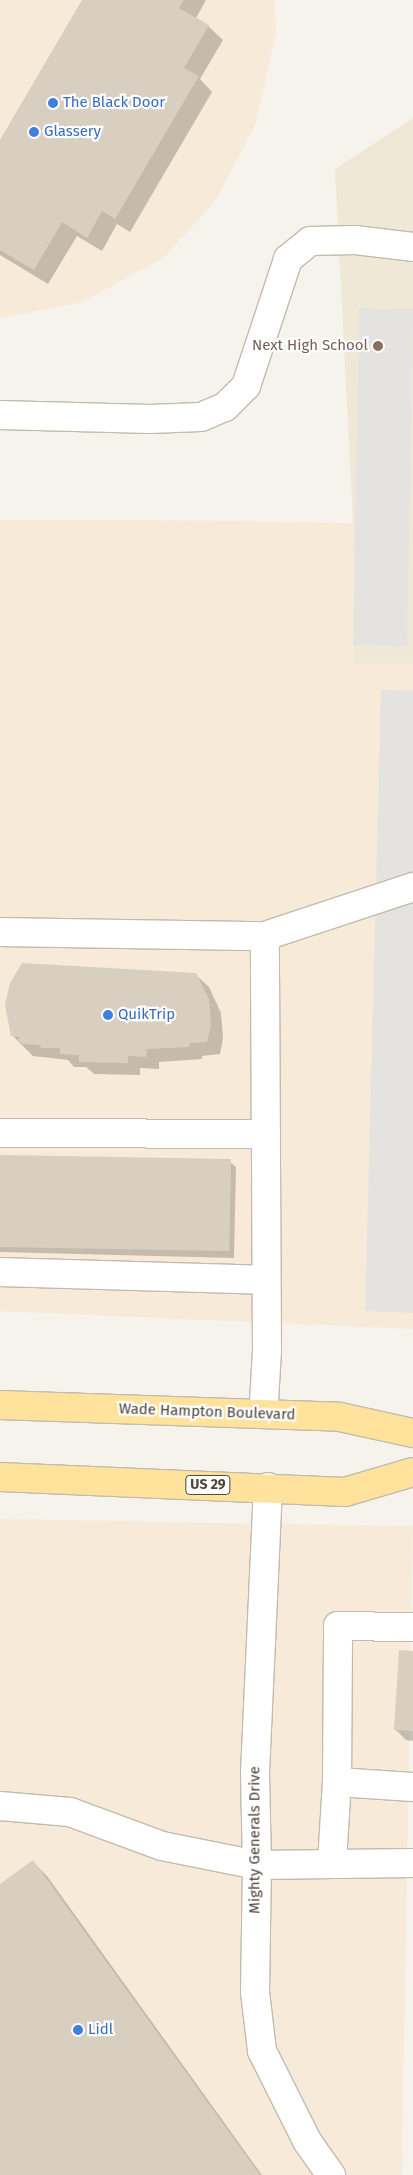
<!DOCTYPE html>
<style>
body{margin:0}
#map{position:relative;width:413px;height:2175px;overflow:hidden;background:#f6f3ec;font-family:"Fira Sans",sans-serif}
div>[style]{position:absolute}
.commercial>*{inset:0;background:#f7ead8;transform-origin:0 0}
.education>*{inset:0;background:#efe8d6}
.parking>*{inset:0;background:#e5e3e0;transform-origin:0 0}
.shadow>*{inset:0;background:#0003}
.building>*{inset:0;background:#d8cfc1;transform-origin:0 0}
.roads{filter:drop-shadow(1px 0 #c2bbae) drop-shadow(-1px 0 #c2bbae) drop-shadow(0 1px #c2bbae) drop-shadow(0 -1px #c2bbae)}
.minor>*{height:28px;margin:-14px;padding:0 14px;transform-origin:14px;border-radius:14px;background:#fff}
.major>*{height:28px;margin:-14px;padding:0 14px;transform-origin:14px;border-radius:14px;background:#ffe39c}
.dots>*{width:14px;height:14px;translate:-50% -50%;box-sizing:border-box;border:2px solid #fff;border-radius:50%}
span{translate:-50% -50%;white-space:nowrap;text-align:center;line-height:1.15;-webkit-text-stroke:4.5px #fff;paint-order:stroke}
.shield-label span{padding:1px 4px;background:#fff;border:1px solid;border-radius:4px;-webkit-text-stroke-width:0}
.shield-label{font-size:14px;color:#4b4439;font-weight:700}
.shop-label{font-size:15px;color:#366cbe}
.left{translate:0 -50%;text-align:left}
.education-label{font-size:15px;color:#785e54}
.right{translate:-100% -50%;text-align:right}
.street-label{font-size:15px;color:#4b4439}
</style>
<div id="map">
<div class="commercial">
<i style="clip-path:polygon(0 0,275px 0,276px 34px,255px 126px,214px 203px,164px 257px,81px 303px,0 318px)"></i>
<i style="clip-path:polygon(0 520px,144px 520px,353px 523px,354px 663px,413px 663px,413px 1329px,0 1311px)"></i>
<i style="left:0;top:1519px;width:413px;height:656px;rotate:1deg"></i>
</div>
<div class="education">
<i style="clip-path:polygon(413px 118px,413px 663px,354px 663px,353px 523px,335px 169px)"></i>
</div>
<div class="parking">
<i style="left:359px;top:308px;width:54px;height:337px;rotate:1deg"></i>
<i style="clip-path:polygon(381px 690px,413px 691px,413px 1313px,365px 1311px)"></i>
</div>
<div class="shadow">
<i style="clip-path:polygon(83px 0,206px 0,196px 18px,208px 26px,223px 40px,200px 79px,212px 92px,130px 232px,117px 224px,102px 251px,77px 236px,48px 284px,0 255px,0 143px)"></i>
<i style="clip-path:polygon(195px 974px,209px 987px,221px 1013px,223px 1038px,220px 1054px,202px 1056px,202px 1059px,159px 1062px,159px 1069px,140px 1068px,140px 1075px,94px 1074px,86px 1067px,74px 1067px,68px 1060px,33px 1056px,12px 1035px)"></i>
<i style="clip-path:polygon(0 1156px,230px 1162px,236px 1167px,234px 1258px,0 1252px)"></i>
<i style="clip-path:polygon(413px 1653px,413px 1741px,406px 1740px,396px 1730px)"></i>
<i style="clip-path:polygon(33px 1862px,47px 1876px,262px 2175px,0 2175px,0 1886px)"></i>
</div>
<div class="building">
<i style="clip-path:polygon(82px 0,184px 0,179px 8px,209px 25px,184px 68px,199px 76px,115px 219px,102px 211px,87px 238px,62px 222px,34px 270px,0 250px,0 140px)"></i>
<i style="clip-path:polygon(22px 963px,196px 973px,209px 999px,211px 1025px,207px 1042px,190px 1043px,189px 1047px,147px 1049px,146px 1057px,128px 1056px,128px 1063px,79px 1062px,79px 1055px,60px 1054px,60px 1048px,41px 1048px,40px 1045px,19px 1044px,19px 1037px,11px 1036px,5px 1005px,10px 983px)"></i>
<i style="left:0;top:1155px;width:231px;height:92px;rotate:1deg"></i>
<i style="clip-path:polygon(399px 1650px,413px 1651px,413px 1731px,394px 1730px)"></i>
<i style="clip-path:polygon(33px 1860px,260px 2175px,0 2175px,0 1884px)"></i>
</div>
<div class="roads">
<div class="minor">
<i style="left:0;top:415px;width:150px;rotate:1.5deg"></i>
<i style="left:150px;top:419px;width:51px;rotate:-2.2deg"></i>
<i style="left:201px;top:417px;width:26px;rotate:-23deg"></i>
<i style="left:225px;top:407px;width:30px;rotate:-45deg"></i>
<i style="left:246px;top:386px;width:134px;rotate:-71.7deg"></i>
<i style="left:288px;top:259px;width:28px;rotate:-39deg"></i>
<i style="left:310px;top:241px;width:45px;rotate:-1.3deg"></i>
<i style="left:355px;top:240px;width:58px;rotate:6.9deg"></i>
<i style="left:0;top:932px;width:265px;rotate:0.9deg"></i>
<i style="left:0;top:1133px;width:266px;rotate:0.2deg"></i>
<i style="left:0;top:1272px;width:266px;rotate:1.7deg"></i>
<i style="left:261px;top:1414px;width:12px;rotate:-76deg"></i>
<i style="left:264px;top:1402px;width:52px;rotate:-86.7deg"></i>
<i style="left:267px;top:1350px;width:414px;rotate:-90.3deg"></i>
<i style="left:265px;top:936px;width:156px;rotate:-18.3deg"></i>
<i style="left:268px;top:1487px;width:285px;rotate:92.6deg"></i>
<i style="left:255px;top:1772px;width:93px;rotate:88.8deg"></i>
<i style="left:257px;top:1865px;width:127px;rotate:90.9deg"></i>
<i style="left:255px;top:1992px;width:59px;rotate:83.2deg"></i>
<i style="left:262px;top:2051px;width:101px;rotate:63.4deg"></i>
<i style="left:307px;top:2141px;width:42px;rotate:54.8deg"></i>
<i style="left:337px;top:1782px;width:76px;rotate:3.8deg"></i>
<i style="left:0;top:1806px;width:70px;rotate:4.9deg"></i>
<i style="left:70px;top:1812px;width:98px;rotate:20.3deg"></i>
<i style="left:162px;top:1846px;width:97px;rotate:11.3deg"></i>
<i style="left:257px;top:1865px;width:156px;rotate:-0.7deg"></i>
<i style="left:332px;top:1863px;width:81px;rotate:-86.5deg"></i>
<i style="left:337px;top:1782px;width:156px;rotate:-89.6deg"></i>
<i style="left:338px;top:1626px;width:75px;rotate:0.8deg"></i>
</div>
<div class="major">
<i style="left:0;top:1405px;width:340px;rotate:2deg"></i>
<i style="left:340px;top:1417px;width:75px;rotate:12.4deg"></i>
<i style="left:0;top:1477px;width:345px;rotate:2.5deg"></i>
<i style="left:345px;top:1492px;width:71px;rotate:-16.4deg"></i>
</div>
</div>
<div class="dots">
<i style="left:53px;top:103px;background:#3f7fe0"></i>
<i style="left:34px;top:132px;background:#3f7fe0"></i>
<i style="left:378px;top:346px;background:#8d6e63"></i>
<i style="left:108px;top:1015px;background:#3f7fe0"></i>
<i style="left:78px;top:2030px;background:#3f7fe0"></i>
</div>
<div class="shield-label">
<span style="left:208px;top:1485px">US 29</span>
</div>
<div class="shop-label">
<span class="left" style="left:63px;top:103px">The Black Door</span>
<span class="left" style="left:44px;top:132px">Glassery</span>
<span class="left" style="left:118px;top:1015px">QuikTrip</span>
<span class="left" style="left:88px;top:2030px">Lidl</span>
</div>
<div class="education-label">
<span class="right" style="left:368px;top:346px">Next High School</span>
</div>
<div class="street-label">
<span style="left:207px;top:1412px;rotate:2deg">Wade Hampton Boulevard</span>
<span style="left:255px;top:1840px;rotate:-90deg">Mighty Generals Drive</span>
</div>
</div>
